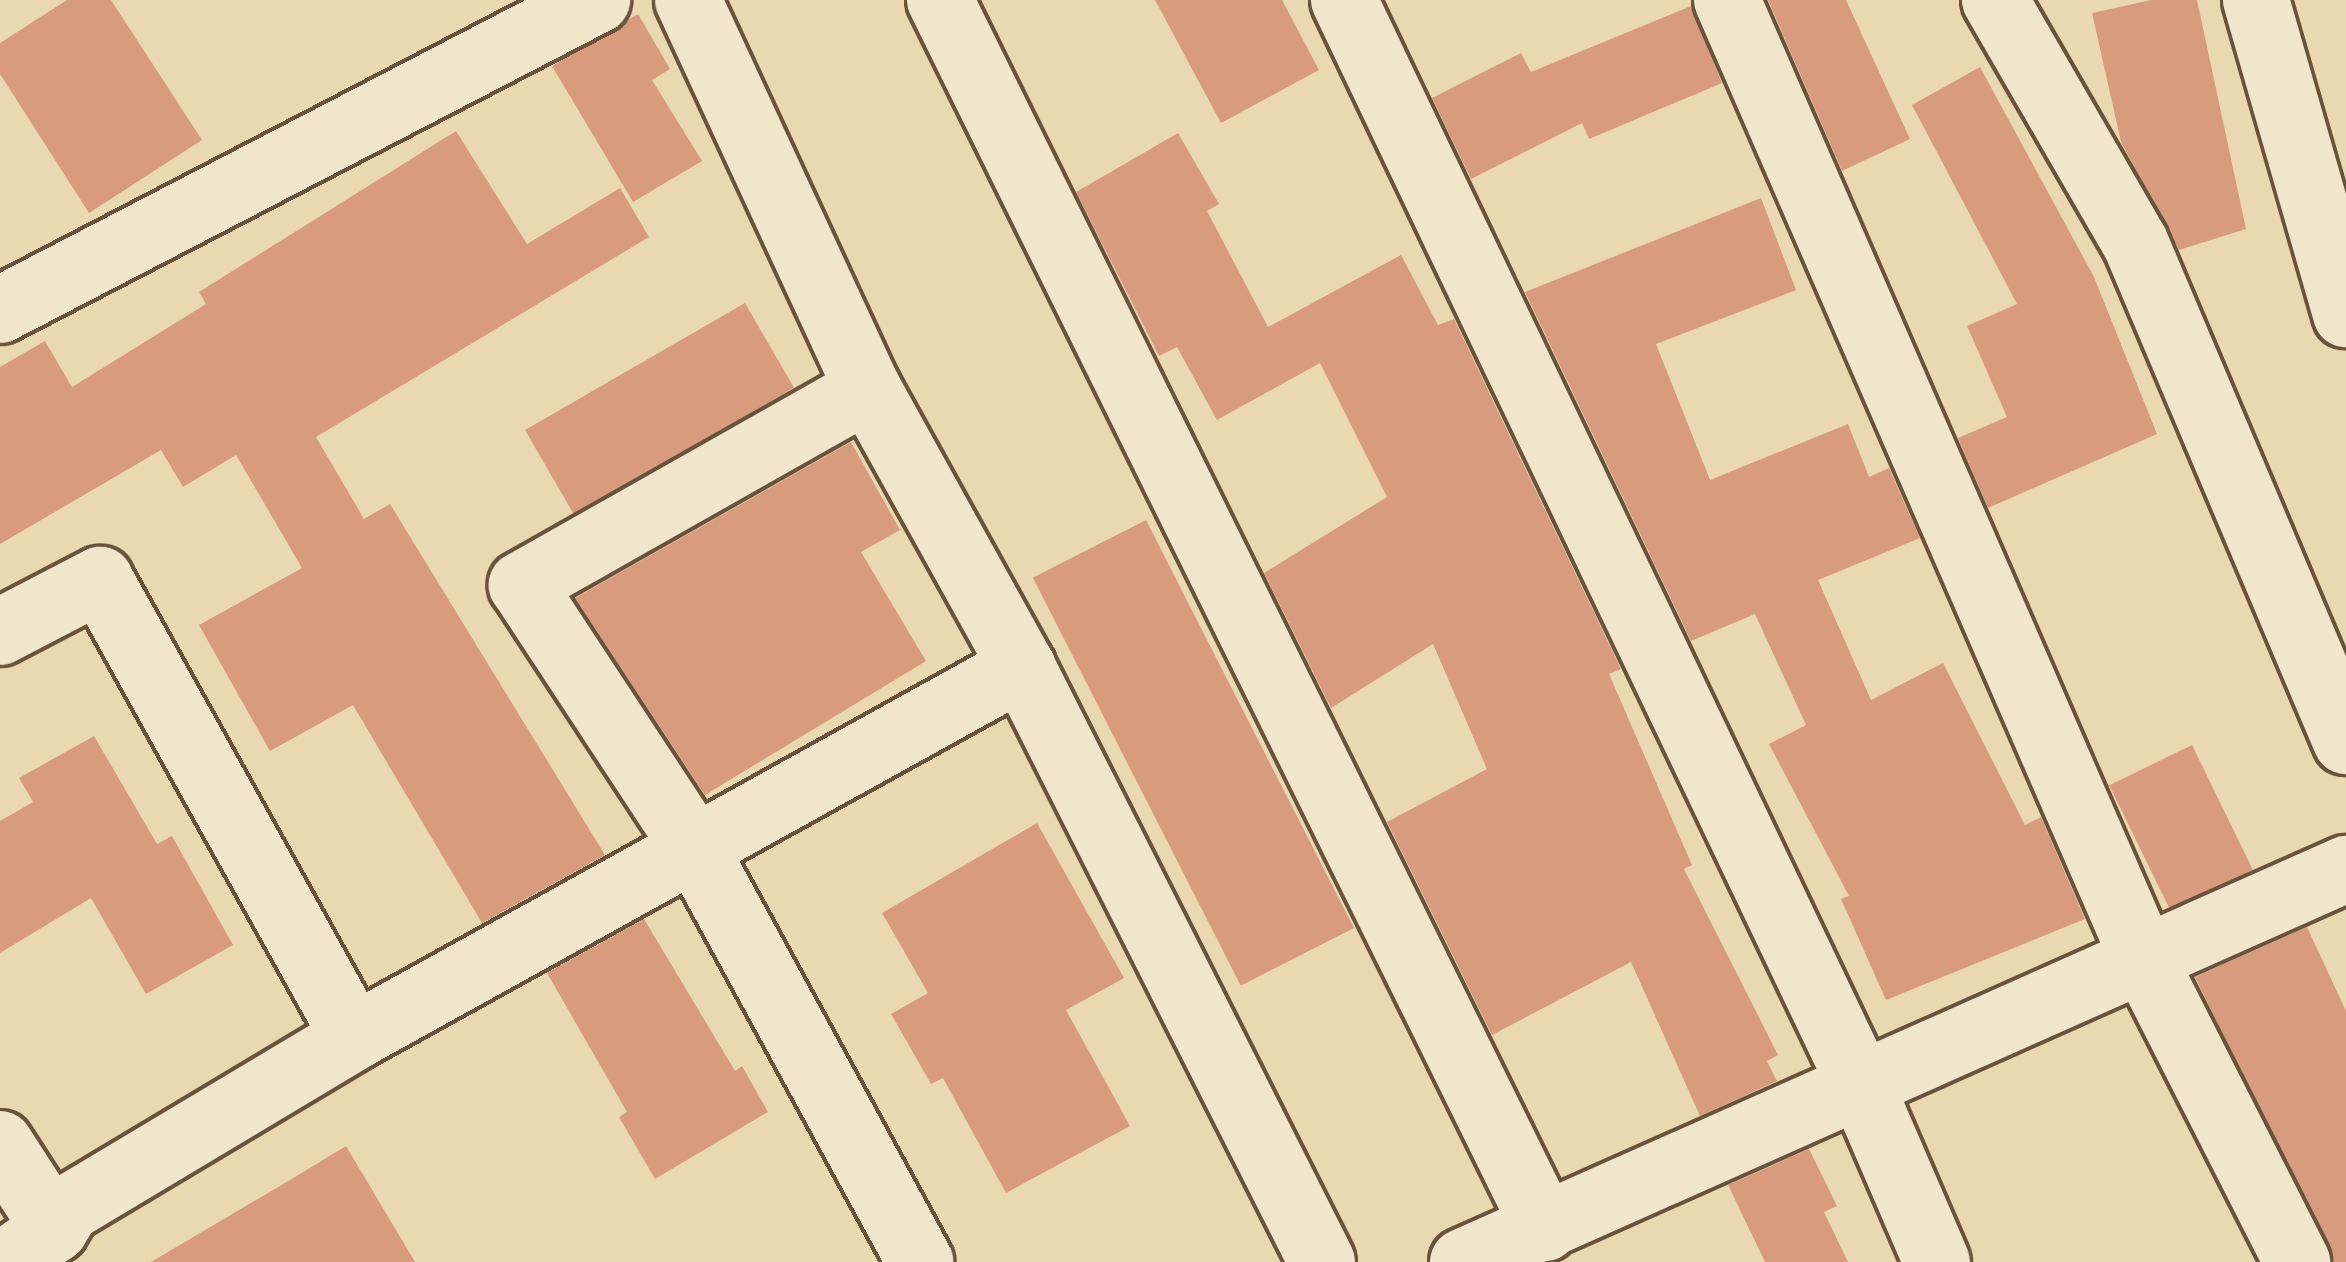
<!DOCTYPE html>
<style>
body{margin:0}
#map{position:relative;width:2346px;height:1262px;overflow:hidden;background:#ead9b0;font-family:"EB Garamond",serif}
div>[style]{position:absolute}
.building>*{inset:0;background:#d99b7d;transform-origin:0 0}
.roads{filter:drop-shadow(3px 0 #69533c) drop-shadow(-3px 0 #69533c) drop-shadow(0 3px #69533c) drop-shadow(0 -3px #69533c)}
.street>*{height:66px;margin:-33px;padding:0 33px;transform-origin:33px;border-radius:33px;background:#f1e6cc}
span{translate:-50% -50%;white-space:nowrap;text-align:center;line-height:1.15;-webkit-text-stroke:9px #f1e6cc;paint-order:stroke}
</style>
<div id="map">
<div class="building">
<i style="clip-path:polygon(67px 0,111px 0,202px 140px,89px 213px,0 74px,0 43px)"></i>
<i style="clip-path:polygon(1155px 0,1282px 0,1319px 70px,1221px 123px)"></i>
<i style="clip-path:polygon(1768px 0,1846px 0,1910px 139px,1842px 171px)"></i>
<i style="clip-path:polygon(2151px 0,2197px 0,2246px 229px,2179px 250px,2121px 142px,2092px 13px)"></i>
<i style="clip-path:polygon(1691px 6px,1722px 83px,1589px 139px,1582px 123px,1471px 179px,1432px 98px,1521px 53px,1531px 72px)"></i>
<i style="clip-path:polygon(638px 14px,670px 69px,652px 80px,702px 161px,633px 202px,552px 66px)"></i>
<i style="clip-path:polygon(1980px 67px,2094px 277px,2157px 434px,1988px 508px,1958px 438px,2007px 417px,1967px 326px,2017px 304px,1912px 105px)"></i>
<i style="clip-path:polygon(456px 131px,527px 244px,620px 188px,649px 237px,316px 437px,364px 519px,390px 504px,605px 855px,482px 923px,353px 705px,270px 751px,199px 625px,302px 568px,236px 455px,183px 487px,161px 450px,0 544px,0 367px,45px 341px,72px 387px,206px 304px,199px 292px)"></i>
<i style="clip-path:polygon(1178px 133px,1219px 204px,1207px 211px,1268px 327px,1401px 255px,1438px 325px,1454px 319px,1621px 669px,1609px 674px,1692px 865px,1684px 869px,1778px 1055px,1767px 1061px,1777px 1081px,1700px 1116px,1631px 962px,1492px 1035px,1387px 822px,1487px 769px,1433px 644px,1331px 708px,1264px 573px,1387px 497px,1320px 363px,1217px 420px,1177px 347px,1159px 356px,1076px 192px)"></i>
<i style="clip-path:polygon(1761px 198px,1796px 290px,1656px 344px,1710px 480px,1848px 424px,1869px 477px,1889px 468px,1920px 538px,1818px 580px,1871px 700px,1943px 663px,2025px 825px,2041px 817px,2085px 919px,1886px 1000px,1841px 899px,1849px 896px,1769px 744px,1806px 725px,1755px 614px,1691px 641px,1525px 292px)"></i>
<i style="left:745px;top:303px;width:98px;height:254px;rotate:60deg"></i>
<i style="clip-path:polygon(851px 442px,900px 530px,861px 552px,926px 661px,705px 795px,575px 598px)"></i>
<i style="left:1146px;top:520px;width:458px;height:127px;rotate:63deg"></i>
<i style="clip-path:polygon(94px 736px,157px 844px,172px 836px,233px 945px,146px 994px,91px 898px,0 953px,0 821px,33px 802px,19px 778px)"></i>
<i style="left:2192px;top:745px;width:139px;height:92px;rotate:64deg"></i>
<i style="clip-path:polygon(1037px 823px,1124px 978px,1066px 1010px,1130px 1126px,1006px 1193px,943px 1078px,931px 1084px,891px 1014px,928px 993px,882px 913px)"></i>
<i style="clip-path:polygon(644px 919px,735px 1071px,742px 1066px,768px 1112px,655px 1179px,619px 1117px,627px 1112px,547px 973px)"></i>
<i style="clip-path:polygon(2307px 927px,2346px 1011px,2346px 1262px,2334px 1262px,2195px 977px)"></i>
<i style="clip-path:polygon(346px 1146px,415px 1262px,151px 1262px,295px 1177px)"></i>
<i style="clip-path:polygon(1809px 1149px,1837px 1206px,1824px 1212px,1848px 1262px,1765px 1262px,1728px 1185px)"></i>
</div>
<div class="roads">
<div class="street">
<i style="left:688px;top:0;width:429px;rotate:65.2deg"></i>
<i style="left:868px;top:389px;width:318px;rotate:61deg"></i>
<i style="left:1022px;top:667px;width:666px;rotate:63.24deg"></i>
<i style="left:940px;top:0;width:1369px;rotate:63.77deg"></i>
<i style="left:1344px;top:0;width:1197px;rotate:64.53deg"></i>
<i style="left:1859px;top:1081px;width:197px;rotate:66.7deg"></i>
<i style="left:1727px;top:0;width:1044px;rotate:66.53deg"></i>
<i style="left:2143px;top:958px;width:341px;rotate:63.1deg"></i>
<i style="left:1995px;top:0;width:280px;rotate:60deg"></i>
<i style="left:2135px;top:242px;width:542px;rotate:67.08deg"></i>
<i style="left:2256px;top:0;width:327px;rotate:74deg"></i>
<i style="left:0;top:310px;width:673px;rotate:-27.44deg"></i>
<i style="left:868px;top:389px;width:398px;rotate:150.5deg"></i>
<i style="left:522px;top:585px;width:311px;rotate:56.7deg"></i>
<i style="left:693px;top:845px;width:475px;rotate:61.4deg"></i>
<i style="left:0;top:632px;width:113px;rotate:-27.5deg"></i>
<i style="left:100px;top:580px;width:523px;rotate:60.93deg"></i>
<i style="left:0;top:1144px;width:101px;rotate:57.1deg"></i>
<i style="left:6px;top:1262px;width:59px;rotate:-34deg"></i>
<i style="left:55px;top:1229px;width:23px;rotate:-59deg"></i>
<i style="left:67px;top:1209px;width:335px;rotate:-30.9deg"></i>
<i style="left:354px;top:1037px;width:764px;rotate:-28.98deg"></i>
<i style="left:1463px;top:1262px;width:967px;rotate:-23.99deg"></i>
</div>
</div>
</div>
